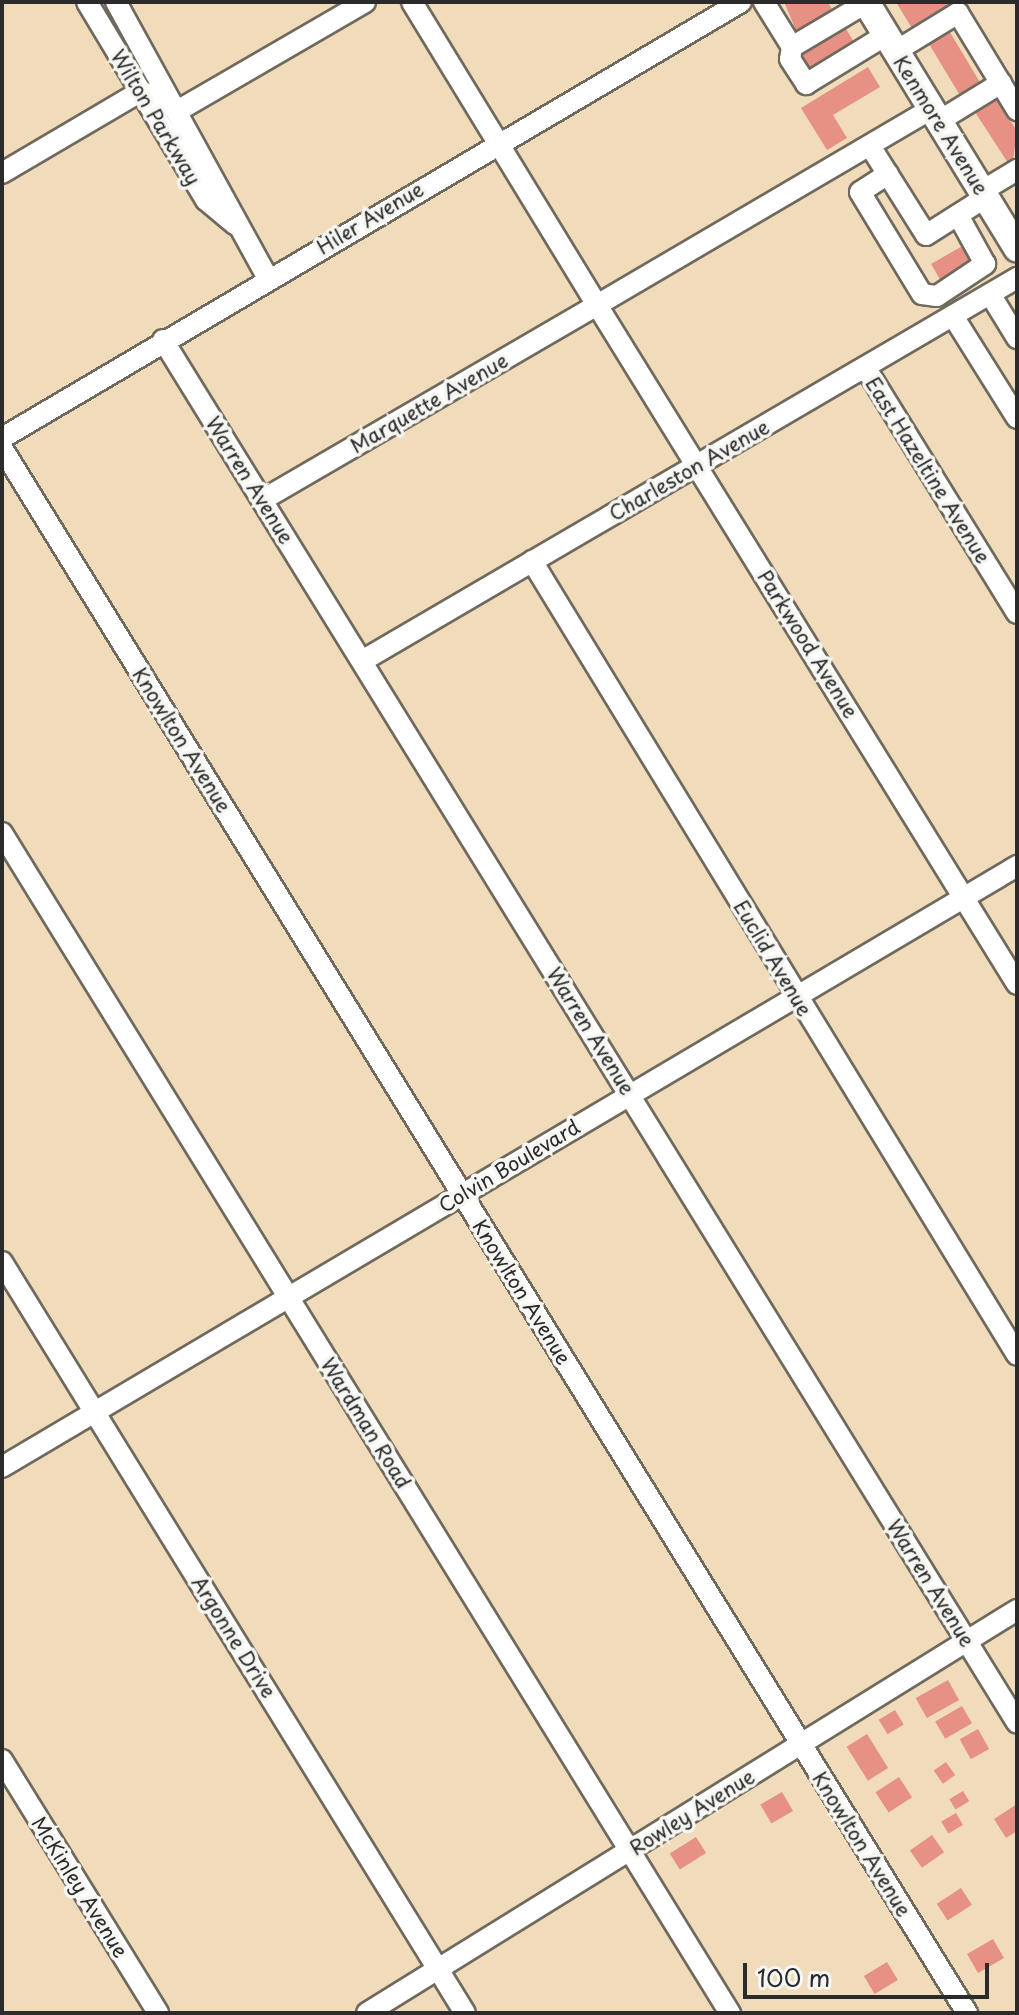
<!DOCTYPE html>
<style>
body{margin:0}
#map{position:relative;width:1019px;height:2015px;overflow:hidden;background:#f0dcbb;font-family:"Playpen Sans",sans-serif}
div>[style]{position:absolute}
.building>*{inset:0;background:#e79184;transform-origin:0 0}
.roads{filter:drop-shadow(2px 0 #70695d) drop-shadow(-2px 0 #70695d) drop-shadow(0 2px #70695d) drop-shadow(0 -2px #70695d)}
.minor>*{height:20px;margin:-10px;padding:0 10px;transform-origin:10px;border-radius:10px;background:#fff}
.major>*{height:26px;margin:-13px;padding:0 13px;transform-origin:13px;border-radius:13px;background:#fff}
span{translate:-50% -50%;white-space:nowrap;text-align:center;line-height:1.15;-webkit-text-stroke:7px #f6f6f2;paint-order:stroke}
.street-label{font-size:20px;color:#2b2b2b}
.frame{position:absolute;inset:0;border:4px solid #2b2b2b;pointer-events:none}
.scale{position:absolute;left:743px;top:1963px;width:246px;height:36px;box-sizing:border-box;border:4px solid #2b2b2b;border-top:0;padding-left:10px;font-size:24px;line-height:28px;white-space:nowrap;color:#2b2b2b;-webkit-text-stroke:6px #f6f6f2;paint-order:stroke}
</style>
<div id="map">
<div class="building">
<i style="clip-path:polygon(784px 2px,828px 2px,834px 13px,798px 35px)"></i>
<i style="clip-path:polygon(896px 2px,970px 2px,916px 35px)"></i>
<i style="left:945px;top:24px;width:77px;height:24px;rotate:59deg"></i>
<i style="left:845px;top:27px;width:21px;height:61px;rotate:59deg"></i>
<i style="clip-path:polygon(868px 67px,880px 87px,833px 115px,847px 138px,827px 150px,801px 108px)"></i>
<i style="clip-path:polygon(992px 92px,1017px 131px,1012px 169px,971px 106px)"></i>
<i style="left:964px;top:245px;width:24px;height:38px;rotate:60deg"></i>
<i style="left:948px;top:1680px;width:23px;height:37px;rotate:61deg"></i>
<i style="left:962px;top:1706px;width:20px;height:31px;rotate:60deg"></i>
<i style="left:895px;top:1710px;width:17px;height:19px;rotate:59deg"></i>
<i style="left:978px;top:1729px;width:23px;height:21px;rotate:61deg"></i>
<i style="left:867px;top:1734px;width:40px;height:24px;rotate:58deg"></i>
<i style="left:946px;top:1762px;width:16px;height:15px;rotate:55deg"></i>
<i style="left:899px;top:1777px;width:24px;height:28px;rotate:57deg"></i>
<i style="left:963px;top:1791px;width:12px;height:16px;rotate:59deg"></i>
<i style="left:782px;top:1792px;width:22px;height:25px;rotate:60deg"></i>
<i style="clip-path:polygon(1017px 1804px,1017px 1831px,1006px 1838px,994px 1819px)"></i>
<i style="left:956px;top:1813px;width:14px;height:17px;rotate:60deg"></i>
<i style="left:932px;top:1835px;width:21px;height:27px;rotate:55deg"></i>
<i style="left:696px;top:1837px;width:19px;height:31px;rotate:58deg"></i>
<i style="left:961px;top:1888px;width:20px;height:29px;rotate:57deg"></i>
<i style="left:993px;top:1939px;width:22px;height:30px;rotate:60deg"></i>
<i style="left:887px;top:1962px;width:21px;height:27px;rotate:59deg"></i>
</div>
<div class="roads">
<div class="minor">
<i style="left:87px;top:2px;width:231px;rotate:59deg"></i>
<i style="left:206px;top:200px;width:38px;rotate:40deg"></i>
<i style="left:116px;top:2px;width:316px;rotate:61.2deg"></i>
<i style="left:412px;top:2px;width:355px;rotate:58.6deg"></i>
<i style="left:597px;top:305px;width:387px;rotate:-30.4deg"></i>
<i style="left:764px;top:2px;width:53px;rotate:58.1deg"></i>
<i style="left:866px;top:3px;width:86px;rotate:149.3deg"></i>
<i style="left:792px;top:47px;width:12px;rotate:99deg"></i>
<i style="left:790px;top:59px;width:30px;rotate:57deg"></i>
<i style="left:806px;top:84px;width:94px;rotate:-31.5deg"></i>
<i style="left:896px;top:51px;width:73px;rotate:-31.5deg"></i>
<i style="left:958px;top:13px;width:114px;rotate:58.7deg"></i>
<i style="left:939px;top:121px;width:73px;rotate:-31.5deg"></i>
<i style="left:870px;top:146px;width:105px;rotate:57.8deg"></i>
<i style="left:926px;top:235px;width:71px;rotate:-32.3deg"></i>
<i style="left:2px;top:173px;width:161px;rotate:-30.5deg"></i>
<i style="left:141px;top:91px;width:42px;rotate:26.6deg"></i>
<i style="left:179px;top:110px;width:215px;rotate:-30.1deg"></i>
<i style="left:888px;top:174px;width:33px;rotate:147deg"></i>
<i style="left:860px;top:192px;width:119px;rotate:58.7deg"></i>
<i style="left:922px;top:294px;width:15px;rotate:8deg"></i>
<i style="left:937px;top:296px;width:58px;rotate:-33.7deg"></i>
<i style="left:985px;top:264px;width:56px;rotate:-118.9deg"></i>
<i style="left:982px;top:191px;width:41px;rotate:-31deg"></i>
<i style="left:990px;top:294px;width:52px;rotate:58.5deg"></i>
<i style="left:953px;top:316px;width:120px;rotate:57.9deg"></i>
<i style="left:163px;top:340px;width:1625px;rotate:58.3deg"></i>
<i style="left:865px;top:367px;width:289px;rotate:58.3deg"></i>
<i style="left:2px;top:438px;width:858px;rotate:-30.54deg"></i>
<i style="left:2px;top:448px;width:1839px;rotate:58.34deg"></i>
<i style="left:262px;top:500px;width:388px;rotate:-30.2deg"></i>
<i style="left:597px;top:305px;width:798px;rotate:58.26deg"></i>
<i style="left:532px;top:561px;width:930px;rotate:58.58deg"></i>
<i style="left:362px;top:661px;width:759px;rotate:-30.32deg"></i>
<i style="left:2px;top:833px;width:1387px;rotate:58.33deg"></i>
<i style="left:2px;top:1262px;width:882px;rotate:58.35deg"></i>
<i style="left:2px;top:1467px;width:1180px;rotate:-30.63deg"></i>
<i style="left:2px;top:1760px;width:297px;rotate:58.3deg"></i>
<i style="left:367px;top:2013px;width:765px;rotate:-31.8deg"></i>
</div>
<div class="major">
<i style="left:866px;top:2px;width:289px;rotate:58.5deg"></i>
</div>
</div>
<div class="street-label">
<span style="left:156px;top:117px;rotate:59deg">Wilton Parkway</span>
<span style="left:941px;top:125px;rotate:58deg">Kenmore Avenue</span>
<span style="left:370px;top:218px;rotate:-31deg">Hiler Avenue</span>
<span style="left:429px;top:403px;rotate:-30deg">Marquette Avenue</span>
<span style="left:689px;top:470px;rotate:-30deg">Charleston Avenue</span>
<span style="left:928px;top:470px;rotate:58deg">East Hazeltine Avenue</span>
<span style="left:250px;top:480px;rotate:58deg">Warren Avenue</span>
<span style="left:808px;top:644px;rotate:58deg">Parkwood Avenue</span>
<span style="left:182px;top:740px;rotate:58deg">Knowlton Avenue</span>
<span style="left:773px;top:958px;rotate:59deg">Euclid Avenue</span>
<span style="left:591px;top:1031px;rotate:58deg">Warren Avenue</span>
<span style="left:509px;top:1166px;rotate:-31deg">Colvin Boulevard</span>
<span style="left:522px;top:1292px;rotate:58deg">Knowlton Avenue</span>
<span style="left:366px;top:1423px;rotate:58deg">Wardman Road</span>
<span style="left:931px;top:1583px;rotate:58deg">Warren Avenue</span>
<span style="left:234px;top:1637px;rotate:58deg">Argonne Drive</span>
<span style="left:692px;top:1812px;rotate:-32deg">Rowley Avenue</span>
<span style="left:862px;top:1844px;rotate:58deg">Knowlton Avenue</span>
<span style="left:80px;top:1887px;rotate:58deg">McKinley Avenue</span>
</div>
<div class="frame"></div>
<div class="scale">100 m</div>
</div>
